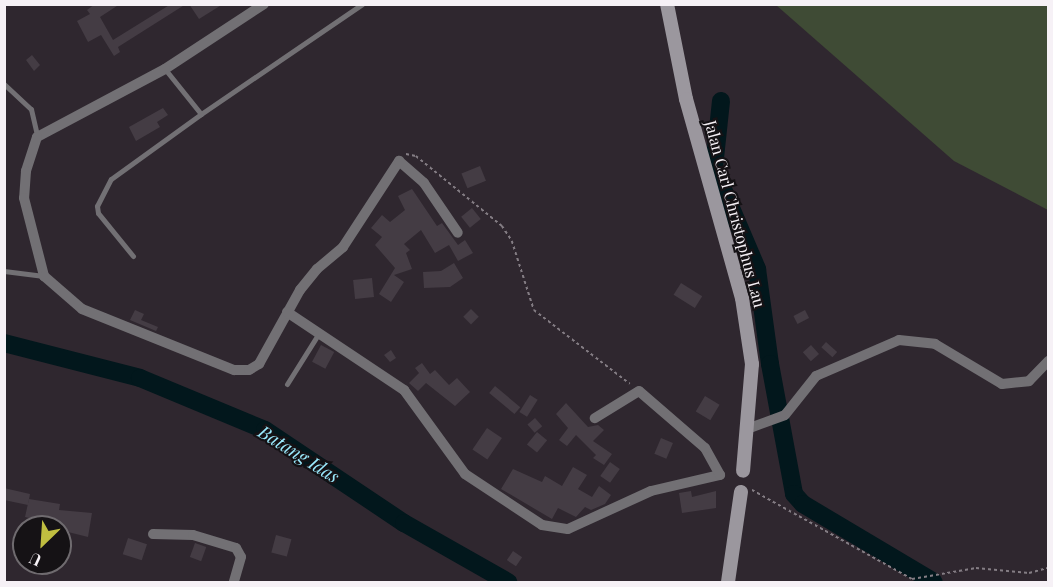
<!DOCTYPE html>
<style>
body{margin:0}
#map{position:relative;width:1053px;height:587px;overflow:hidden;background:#2f272f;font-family:"Playfair Display",serif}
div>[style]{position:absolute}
.green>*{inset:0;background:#3f4b35}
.river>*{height:18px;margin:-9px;padding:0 9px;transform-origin:9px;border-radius:9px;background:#02171c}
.building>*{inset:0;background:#443c44;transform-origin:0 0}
.path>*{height:1.5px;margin-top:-0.75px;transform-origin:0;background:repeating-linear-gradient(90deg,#847d84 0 3px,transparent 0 6px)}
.lane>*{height:5px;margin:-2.5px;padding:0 2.5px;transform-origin:2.5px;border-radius:2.5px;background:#727074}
.street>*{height:10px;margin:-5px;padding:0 5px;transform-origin:5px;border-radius:5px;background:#727074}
.secondary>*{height:14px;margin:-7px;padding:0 7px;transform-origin:7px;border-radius:7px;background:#9b979e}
span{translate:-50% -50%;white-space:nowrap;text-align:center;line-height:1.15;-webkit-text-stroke:4.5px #151215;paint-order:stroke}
.street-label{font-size:16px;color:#f6f1f6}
.water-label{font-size:18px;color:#9ae9fc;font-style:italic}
.frame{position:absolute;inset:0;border:6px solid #f6f1f6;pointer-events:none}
.north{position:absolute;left:12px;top:515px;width:60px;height:60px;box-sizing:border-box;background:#151215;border:2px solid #6f6b6f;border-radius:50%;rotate:205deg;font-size:16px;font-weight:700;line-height:24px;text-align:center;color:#f6f1f6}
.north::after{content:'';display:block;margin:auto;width:21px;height:27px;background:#c0be40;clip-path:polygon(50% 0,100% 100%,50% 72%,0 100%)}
</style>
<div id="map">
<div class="green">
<i style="clip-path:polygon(776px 5px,1048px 5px,1048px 210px,954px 161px)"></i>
</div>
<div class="river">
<i style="left:721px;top:101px;width:67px;rotate:96deg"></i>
<i style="left:714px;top:168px;width:110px;rotate:66.9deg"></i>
<i style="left:757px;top:269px;width:96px;rotate:82.2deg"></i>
<i style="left:770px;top:364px;width:132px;rotate:79.5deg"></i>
<i style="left:794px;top:494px;width:13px;rotate:48deg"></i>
<i style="left:803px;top:504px;width:152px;rotate:30.8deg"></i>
<i style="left:4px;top:343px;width:140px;rotate:14.4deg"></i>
<i style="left:140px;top:378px;width:135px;rotate:22.6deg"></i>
<i style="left:265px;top:430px;width:167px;rotate:33.8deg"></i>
<i style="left:404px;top:523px;width:120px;rotate:29.6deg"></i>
</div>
<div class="building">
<i style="clip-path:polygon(95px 4px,120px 4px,100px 17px,113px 40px,171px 4px,186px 4px,118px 47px,120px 52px,114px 56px,101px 35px,88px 42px,77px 21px,90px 14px,87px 10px)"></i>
<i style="clip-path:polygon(189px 4px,223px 4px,199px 19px)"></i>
<i style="clip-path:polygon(32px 55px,40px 65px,34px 71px,26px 60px)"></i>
<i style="clip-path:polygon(163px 108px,168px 115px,157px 122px,160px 127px,136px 141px,129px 127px)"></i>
<i style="left:480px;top:166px;width:16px;height:20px;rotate:68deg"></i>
<i style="clip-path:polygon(412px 189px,437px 226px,442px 223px,458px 245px,465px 240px,473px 253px,458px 261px,449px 245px,435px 253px,421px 230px,404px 244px,410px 250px,406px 253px,412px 269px,394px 275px,404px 282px,391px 302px,379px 294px,395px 268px,375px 245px,382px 237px,371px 228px,382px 215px,390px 222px,405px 210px,398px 196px)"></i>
<i style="left:472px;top:208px;width:14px;height:14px;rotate:51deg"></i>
<i style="clip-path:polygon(454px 263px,463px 278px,450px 287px,424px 288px,423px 272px,441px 271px)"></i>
<i style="left:372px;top:278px;width:19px;height:19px;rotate:84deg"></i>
<i style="left:681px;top:283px;width:25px;height:14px;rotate:32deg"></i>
<i style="left:471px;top:309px;width:11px;height:11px;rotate:45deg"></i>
<i style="clip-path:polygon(135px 310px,144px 314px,141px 320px,158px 327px,156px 331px,130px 320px)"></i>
<i style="left:805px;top:310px;width:9px;height:13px;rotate:63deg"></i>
<i style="left:826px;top:342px;width:15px;height:7px;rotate:42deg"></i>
<i style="left:321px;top:345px;width:15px;height:19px;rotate:28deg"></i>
<i style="left:811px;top:345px;width:12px;height:11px;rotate:48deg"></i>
<i style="clip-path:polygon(391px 350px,396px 358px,390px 362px,384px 355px)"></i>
<i style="clip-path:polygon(422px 363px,430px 374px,435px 370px,449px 385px,457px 378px,470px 392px,455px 406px,426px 383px,418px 391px,409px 383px,419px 373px,415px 368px)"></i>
<i style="left:495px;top:386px;width:33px;height:9px;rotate:40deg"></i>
<i style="left:530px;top:395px;width:9px;height:20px;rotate:32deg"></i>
<i style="left:705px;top:396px;width:17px;height:18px;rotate:31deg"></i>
<i style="clip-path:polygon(566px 403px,588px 427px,598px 425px,604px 430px,593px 441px,612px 454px,604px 465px,593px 458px,596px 455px,576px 435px,567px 446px,559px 440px,568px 428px,556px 414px)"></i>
<i style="left:535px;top:418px;width:11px;height:10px;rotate:49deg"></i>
<i style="left:487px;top:428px;width:18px;height:26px;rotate:34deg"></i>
<i style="left:537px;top:432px;width:13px;height:16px;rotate:39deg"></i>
<i style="left:661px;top:438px;width:13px;height:17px;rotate:23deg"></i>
<i style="left:610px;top:462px;width:12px;height:17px;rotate:35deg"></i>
<i style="clip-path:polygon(573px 467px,587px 475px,578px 489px,592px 497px,599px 486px,611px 495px,605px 504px,591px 510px,585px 507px,576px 517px,558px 508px,552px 519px,501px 489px,513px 469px,542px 482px,545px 476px,562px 486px)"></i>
<i style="clip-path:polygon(4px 488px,30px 494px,28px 505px,4px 500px)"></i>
<i style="clip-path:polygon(691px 491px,692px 497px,716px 491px,716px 508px,682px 513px,679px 493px)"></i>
<i style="clip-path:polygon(29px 499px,60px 504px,59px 510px,92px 513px,88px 537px,60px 530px,60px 527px,41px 526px,42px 521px,25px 517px)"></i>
<i style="left:276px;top:535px;width:16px;height:18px;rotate:15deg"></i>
<i style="left:128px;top:538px;width:20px;height:17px;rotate:18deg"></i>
<i style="left:195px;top:543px;width:12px;height:15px;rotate:20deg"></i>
<i style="left:513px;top:551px;width:11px;height:11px;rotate:34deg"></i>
</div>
<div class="path">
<i style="left:406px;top:154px;width:10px;rotate:11deg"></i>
<i style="left:416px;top:156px;width:111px;rotate:39.1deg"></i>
<i style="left:502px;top:226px;width:18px;rotate:56deg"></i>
<i style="left:512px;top:241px;width:72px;rotate:72.3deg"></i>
<i style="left:534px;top:310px;width:121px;rotate:37.6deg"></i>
<i style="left:752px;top:490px;width:183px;rotate:29.1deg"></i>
<i style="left:912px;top:579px;width:65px;rotate:-9.8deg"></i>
<i style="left:976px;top:568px;width:53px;rotate:5.4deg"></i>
<i style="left:1029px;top:573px;width:20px;rotate:-15deg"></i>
</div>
<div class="lane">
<i style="left:4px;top:84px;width:37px;rotate:43deg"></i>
<i style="left:31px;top:109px;width:28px;rotate:77deg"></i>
<i style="left:201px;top:114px;width:195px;rotate:-34.3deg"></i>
<i style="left:133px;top:256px;width:55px;rotate:-129.1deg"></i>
<i style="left:98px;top:213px;width:7px;rotate:-98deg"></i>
<i style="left:97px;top:206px;width:30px;rotate:-63deg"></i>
<i style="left:111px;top:179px;width:111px;rotate:-35.8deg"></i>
<i style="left:201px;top:114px;width:58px;rotate:-128.7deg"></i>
<i style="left:4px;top:271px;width:40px;rotate:7.1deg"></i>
<i style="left:287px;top:384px;width:60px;rotate:-57.9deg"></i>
</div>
<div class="street">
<i style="left:264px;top:4px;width:118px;rotate:146.7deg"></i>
<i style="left:165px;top:69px;width:145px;rotate:152deg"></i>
<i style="left:37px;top:137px;width:36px;rotate:108deg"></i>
<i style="left:26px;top:171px;width:27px;rotate:94deg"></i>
<i style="left:24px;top:198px;width:81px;rotate:75.6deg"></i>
<i style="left:44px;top:276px;width:50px;rotate:41deg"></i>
<i style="left:82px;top:309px;width:164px;rotate:21.9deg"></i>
<i style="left:234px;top:370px;width:15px"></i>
<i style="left:249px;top:370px;width:12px;rotate:-31deg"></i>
<i style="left:259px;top:364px;width:85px;rotate:-61deg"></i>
<i style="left:300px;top:290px;width:27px;rotate:-51deg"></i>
<i style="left:317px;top:269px;width:34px;rotate:-40deg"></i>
<i style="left:343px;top:247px;width:103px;rotate:-56.9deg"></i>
<i style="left:399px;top:161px;width:33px;rotate:41deg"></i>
<i style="left:424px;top:183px;width:60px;rotate:55.8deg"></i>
<i style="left:287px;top:312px;width:141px;rotate:33.7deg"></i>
<i style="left:404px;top:390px;width:104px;rotate:54deg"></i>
<i style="left:465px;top:474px;width:92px;rotate:33.5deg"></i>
<i style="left:542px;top:525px;width:26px;rotate:9deg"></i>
<i style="left:568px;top:529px;width:91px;rotate:-24.6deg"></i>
<i style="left:651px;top:491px;width:71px;rotate:-13.1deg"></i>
<i style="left:720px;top:475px;width:31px;rotate:-119deg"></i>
<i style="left:705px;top:448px;width:87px;rotate:-139.2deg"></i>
<i style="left:639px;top:391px;width:52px;rotate:148.5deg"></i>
<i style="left:747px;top:429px;width:40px;rotate:-20.2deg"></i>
<i style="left:785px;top:415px;width:50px;rotate:-51.5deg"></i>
<i style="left:816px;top:376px;width:90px;rotate:-23.4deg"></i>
<i style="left:899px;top:340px;width:36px;rotate:6deg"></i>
<i style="left:935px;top:344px;width:78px;rotate:30.8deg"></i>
<i style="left:1002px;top:384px;width:27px;rotate:-6deg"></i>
<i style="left:1029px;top:381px;width:28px;rotate:-46deg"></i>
<i style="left:153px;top:534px;width:40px;rotate:1.4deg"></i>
<i style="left:193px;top:535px;width:45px;rotate:16.8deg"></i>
<i style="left:236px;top:548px;width:10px;rotate:61deg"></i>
<i style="left:241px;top:557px;width:26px;rotate:106deg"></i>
</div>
<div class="secondary">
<i style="left:667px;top:4px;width:97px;rotate:78.7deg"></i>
<i style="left:686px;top:99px;width:207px;rotate:74.3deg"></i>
<i style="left:742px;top:298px;width:67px;rotate:81.4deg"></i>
<i style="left:752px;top:364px;width:107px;rotate:94.8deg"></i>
<i style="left:728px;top:582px;width:91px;rotate:-81.8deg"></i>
</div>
<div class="street-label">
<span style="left:735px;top:214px;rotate:75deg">Jalan Carl Christophus Lau</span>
</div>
<div class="water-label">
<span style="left:299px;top:454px;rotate:32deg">Batang Idas</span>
</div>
<div class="frame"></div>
<div class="north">U</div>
</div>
